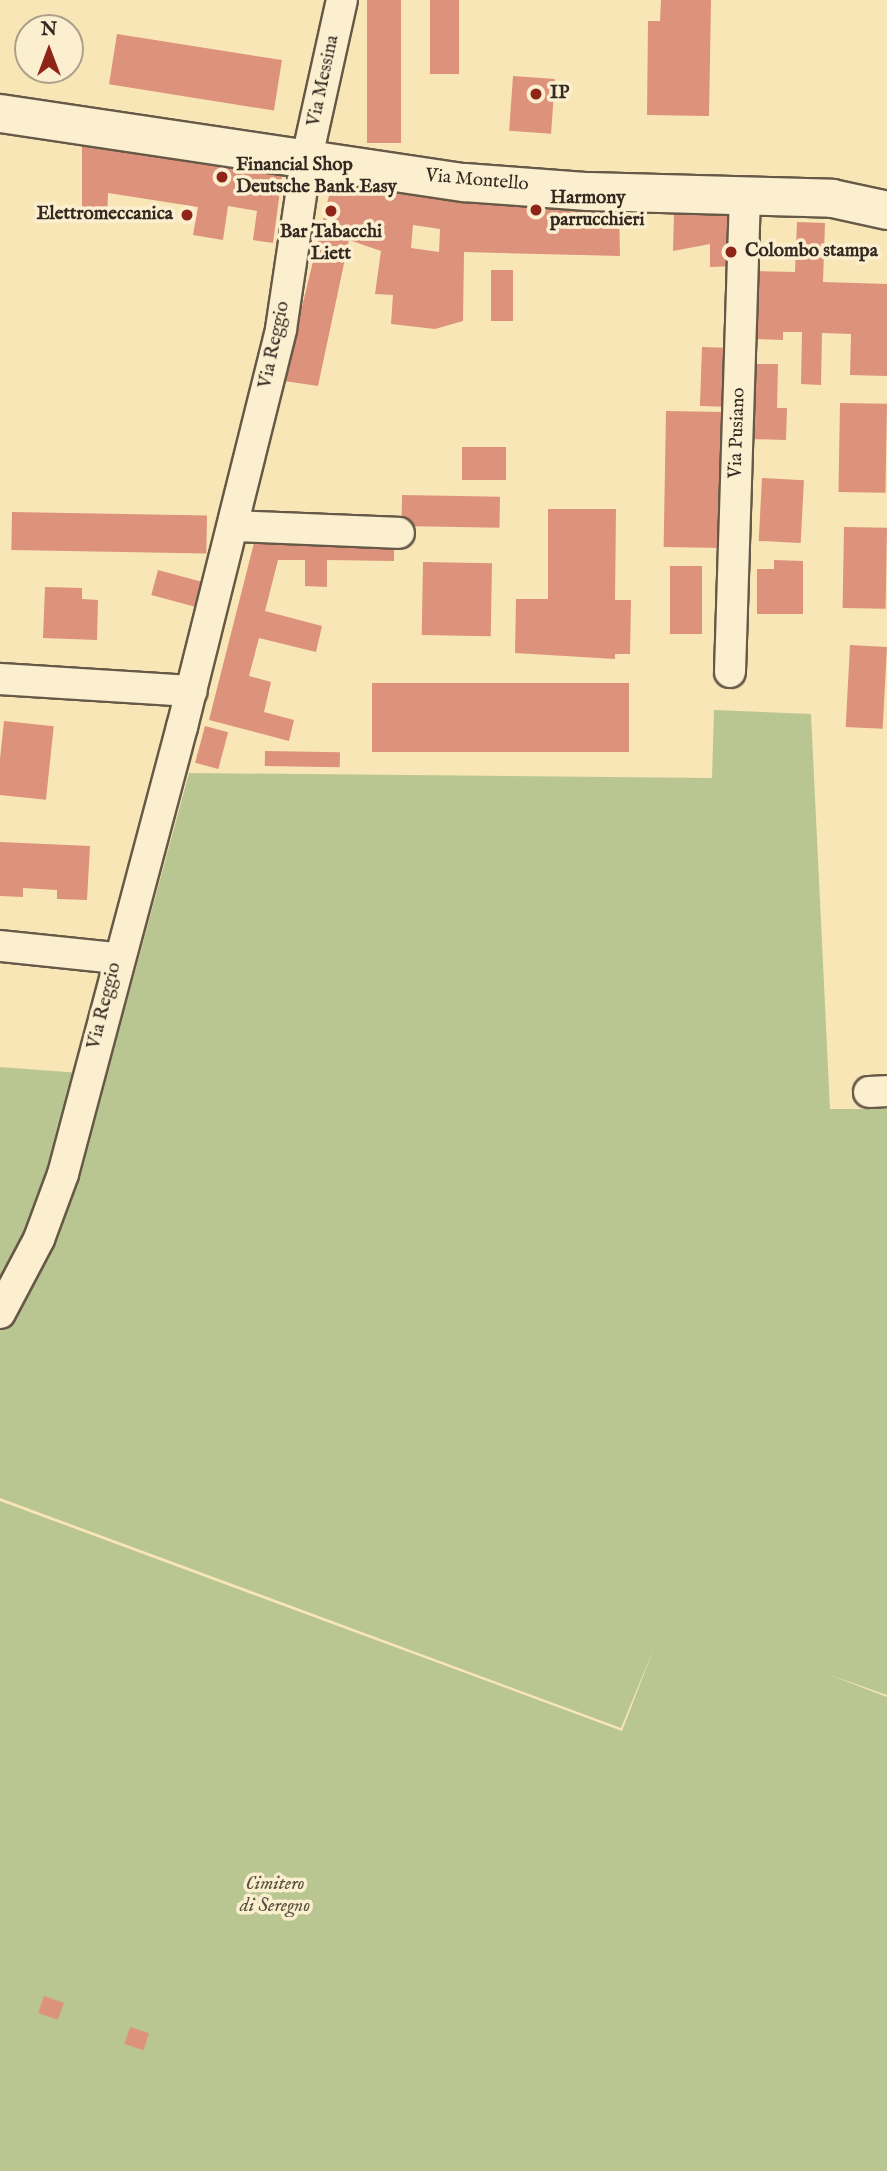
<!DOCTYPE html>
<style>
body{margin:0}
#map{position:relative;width:887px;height:2171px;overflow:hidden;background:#f9e6b6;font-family:"IM FELL English",serif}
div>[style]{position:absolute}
.green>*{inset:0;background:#bac691}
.building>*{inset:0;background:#dc927b;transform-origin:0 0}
.roads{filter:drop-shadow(2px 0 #665947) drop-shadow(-2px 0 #665947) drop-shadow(0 2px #665947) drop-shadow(0 -2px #665947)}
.minor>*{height:30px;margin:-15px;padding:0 15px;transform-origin:15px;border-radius:15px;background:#fbefd0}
.tertiary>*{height:37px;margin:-18.5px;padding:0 18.5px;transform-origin:18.5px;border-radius:18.5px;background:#fbefd0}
.dots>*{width:19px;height:19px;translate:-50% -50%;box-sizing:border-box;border:4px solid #fbefd0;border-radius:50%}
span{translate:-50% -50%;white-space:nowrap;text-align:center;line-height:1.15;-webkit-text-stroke:7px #fbefd0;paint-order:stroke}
.street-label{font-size:19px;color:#352a22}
.poi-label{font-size:19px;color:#352a22;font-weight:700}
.left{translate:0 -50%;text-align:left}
.right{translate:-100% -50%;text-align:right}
.park-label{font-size:19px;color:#56513e;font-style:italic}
.north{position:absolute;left:14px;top:14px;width:70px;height:70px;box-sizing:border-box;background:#fbefd0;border:2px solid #aca08a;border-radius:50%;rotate:0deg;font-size:19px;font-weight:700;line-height:28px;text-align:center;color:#352a22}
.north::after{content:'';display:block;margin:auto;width:24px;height:32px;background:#8f2418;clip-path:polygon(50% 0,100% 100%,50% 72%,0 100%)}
</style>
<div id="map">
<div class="green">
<i style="clip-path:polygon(714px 710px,811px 714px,830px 1109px,887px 1109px,887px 1695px,827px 1674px,887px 1697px,887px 2171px,0 2171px,0 1501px,622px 1731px,654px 1648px,621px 1728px,0 1498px,0 1067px,107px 1075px,189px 773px,712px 778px)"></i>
</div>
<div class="building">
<i style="left:367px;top:0;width:34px;height:143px"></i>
<i style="left:430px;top:0;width:29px;height:74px"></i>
<i style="clip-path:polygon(661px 0,711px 0,709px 116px,647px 115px,648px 21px,660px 21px)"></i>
<i style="left:117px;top:34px;width:167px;height:51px;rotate:9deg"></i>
<i style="left:513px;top:76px;width:42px;height:55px;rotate:4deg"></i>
<i style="clip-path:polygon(82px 144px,282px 176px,273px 243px,253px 240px,257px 211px,228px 206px,223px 240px,193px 235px,198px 207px,108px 193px,107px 218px,82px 215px)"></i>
<i style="clip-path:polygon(evenodd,332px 183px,619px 208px,620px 256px,464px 252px,463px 321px,435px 329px,391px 324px,393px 295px,375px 294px,381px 251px,349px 240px,318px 386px,284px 381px,332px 183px,413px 225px,440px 229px,439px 252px,411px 248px,413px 225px)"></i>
<i style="clip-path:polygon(674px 212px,737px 215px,737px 266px,710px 267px,710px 244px,673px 251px)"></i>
<i style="clip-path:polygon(797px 222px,825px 223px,823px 282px,887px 284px,887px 376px,850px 375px,851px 334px,822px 333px,821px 385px,801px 384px,802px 332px,783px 332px,783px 340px,754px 339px,756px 271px,795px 272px)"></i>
<i style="left:491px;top:270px;width:22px;height:51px"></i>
<i style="left:702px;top:347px;width:25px;height:59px;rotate:2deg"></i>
<i style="clip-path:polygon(753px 364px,778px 364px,777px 408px,787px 408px,786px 440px,750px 439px)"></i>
<i style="left:840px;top:403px;width:47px;height:89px;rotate:1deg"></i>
<i style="left:666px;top:411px;width:58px;height:136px;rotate:1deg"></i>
<i style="left:462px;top:447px;width:44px;height:33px"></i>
<i style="left:762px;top:478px;width:42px;height:63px;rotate:3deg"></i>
<i style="left:402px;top:495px;width:98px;height:31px;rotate:1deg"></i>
<i style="clip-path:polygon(548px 509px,616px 509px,615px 600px,631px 600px,630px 654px,615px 654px,615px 659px,515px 653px,516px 599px,548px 599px)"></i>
<i style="left:12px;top:512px;width:195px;height:38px;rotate:1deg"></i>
<i style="left:844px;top:527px;width:43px;height:81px;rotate:1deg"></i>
<i style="clip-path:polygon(394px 538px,394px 561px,327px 560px,327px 587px,305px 586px,305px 560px,278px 560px,265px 611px,322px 626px,316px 652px,259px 638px,249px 676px,271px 682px,264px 712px,294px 720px,289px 741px,209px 720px,255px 539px)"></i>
<i style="clip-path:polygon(774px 560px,803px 561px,803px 614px,757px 614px,757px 569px,774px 569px)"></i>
<i style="left:423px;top:562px;width:69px;height:73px;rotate:1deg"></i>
<i style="left:670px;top:566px;width:32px;height:68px"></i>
<i style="left:158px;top:570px;width:51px;height:26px;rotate:15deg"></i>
<i style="clip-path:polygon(45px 587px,82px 588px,82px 599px,98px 600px,97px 640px,43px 638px)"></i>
<i style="left:850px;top:645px;width:37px;height:82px;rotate:3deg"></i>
<i style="left:372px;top:683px;width:257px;height:69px"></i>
<i style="left:4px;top:721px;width:50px;height:74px;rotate:6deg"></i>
<i style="left:205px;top:726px;width:24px;height:38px;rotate:15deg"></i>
<i style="left:265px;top:751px;width:75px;height:15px;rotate:1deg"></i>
<i style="clip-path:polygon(0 842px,90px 846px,87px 900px,57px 899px,57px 890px,23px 888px,23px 897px,0 896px)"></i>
<i style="left:44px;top:1996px;width:21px;height:18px;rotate:19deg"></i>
<i style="left:130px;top:2027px;width:20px;height:18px;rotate:18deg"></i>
</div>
<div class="roads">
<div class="minor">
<i style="left:234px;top:526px;width:165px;rotate:2.4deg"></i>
<i style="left:730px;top:672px;width:479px;rotate:-88.2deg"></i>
<i style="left:0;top:679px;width:192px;rotate:3.6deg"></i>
<i style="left:0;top:946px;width:117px;rotate:5.9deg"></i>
<i style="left:869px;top:1092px;width:18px;rotate:-3deg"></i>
<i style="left:0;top:1313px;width:84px;rotate:-62.2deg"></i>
<i style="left:39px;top:1239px;width:69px;rotate:-69.7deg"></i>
<i style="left:63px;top:1174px;width:463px;rotate:-75.1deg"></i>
<i style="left:182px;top:727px;width:410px;rotate:-76deg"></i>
<i style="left:281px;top:329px;width:169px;rotate:-81.5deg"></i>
<i style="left:306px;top:162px;width:166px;rotate:-77.5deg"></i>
</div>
<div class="tertiary">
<i style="left:0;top:113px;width:469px;rotate:8.5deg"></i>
<i style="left:464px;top:182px;width:124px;rotate:4.2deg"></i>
<i style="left:588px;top:191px;width:244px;rotate:1.6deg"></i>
<i style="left:832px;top:198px;width:56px;rotate:12.3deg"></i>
</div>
</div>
<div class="dots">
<i style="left:536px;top:94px;background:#8f2418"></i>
<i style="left:222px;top:177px;background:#8f2418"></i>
<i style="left:536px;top:210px;background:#8f2418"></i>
<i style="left:331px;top:211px;background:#8f2418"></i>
<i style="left:187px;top:215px;background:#8f2418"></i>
<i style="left:731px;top:252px;background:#8f2418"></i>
</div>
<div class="street-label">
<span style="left:324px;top:81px;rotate:-78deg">Via Messina</span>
<span style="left:477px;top:181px;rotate:5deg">Via Montello</span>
<span style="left:275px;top:345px;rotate:-78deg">Via Reggio</span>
<span style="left:738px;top:433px;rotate:-88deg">Via Pusiano</span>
<span style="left:105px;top:1006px;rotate:-76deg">Via Reggio</span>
</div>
<div class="poi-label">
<span class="left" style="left:550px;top:94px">IP</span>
<span class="left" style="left:236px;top:177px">Financial Shop<br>Deutsche Bank Easy</span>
<span class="left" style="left:550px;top:210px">Harmony<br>parrucchieri</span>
<span class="right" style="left:173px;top:215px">Elettromeccanica</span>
<span style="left:331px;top:244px">Bar Tabacchi<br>Liett</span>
<span class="left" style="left:745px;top:252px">Colombo stampa</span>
</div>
<div class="park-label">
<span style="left:275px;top:1896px">Cimitero<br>di Seregno</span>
</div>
<div class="north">N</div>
</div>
